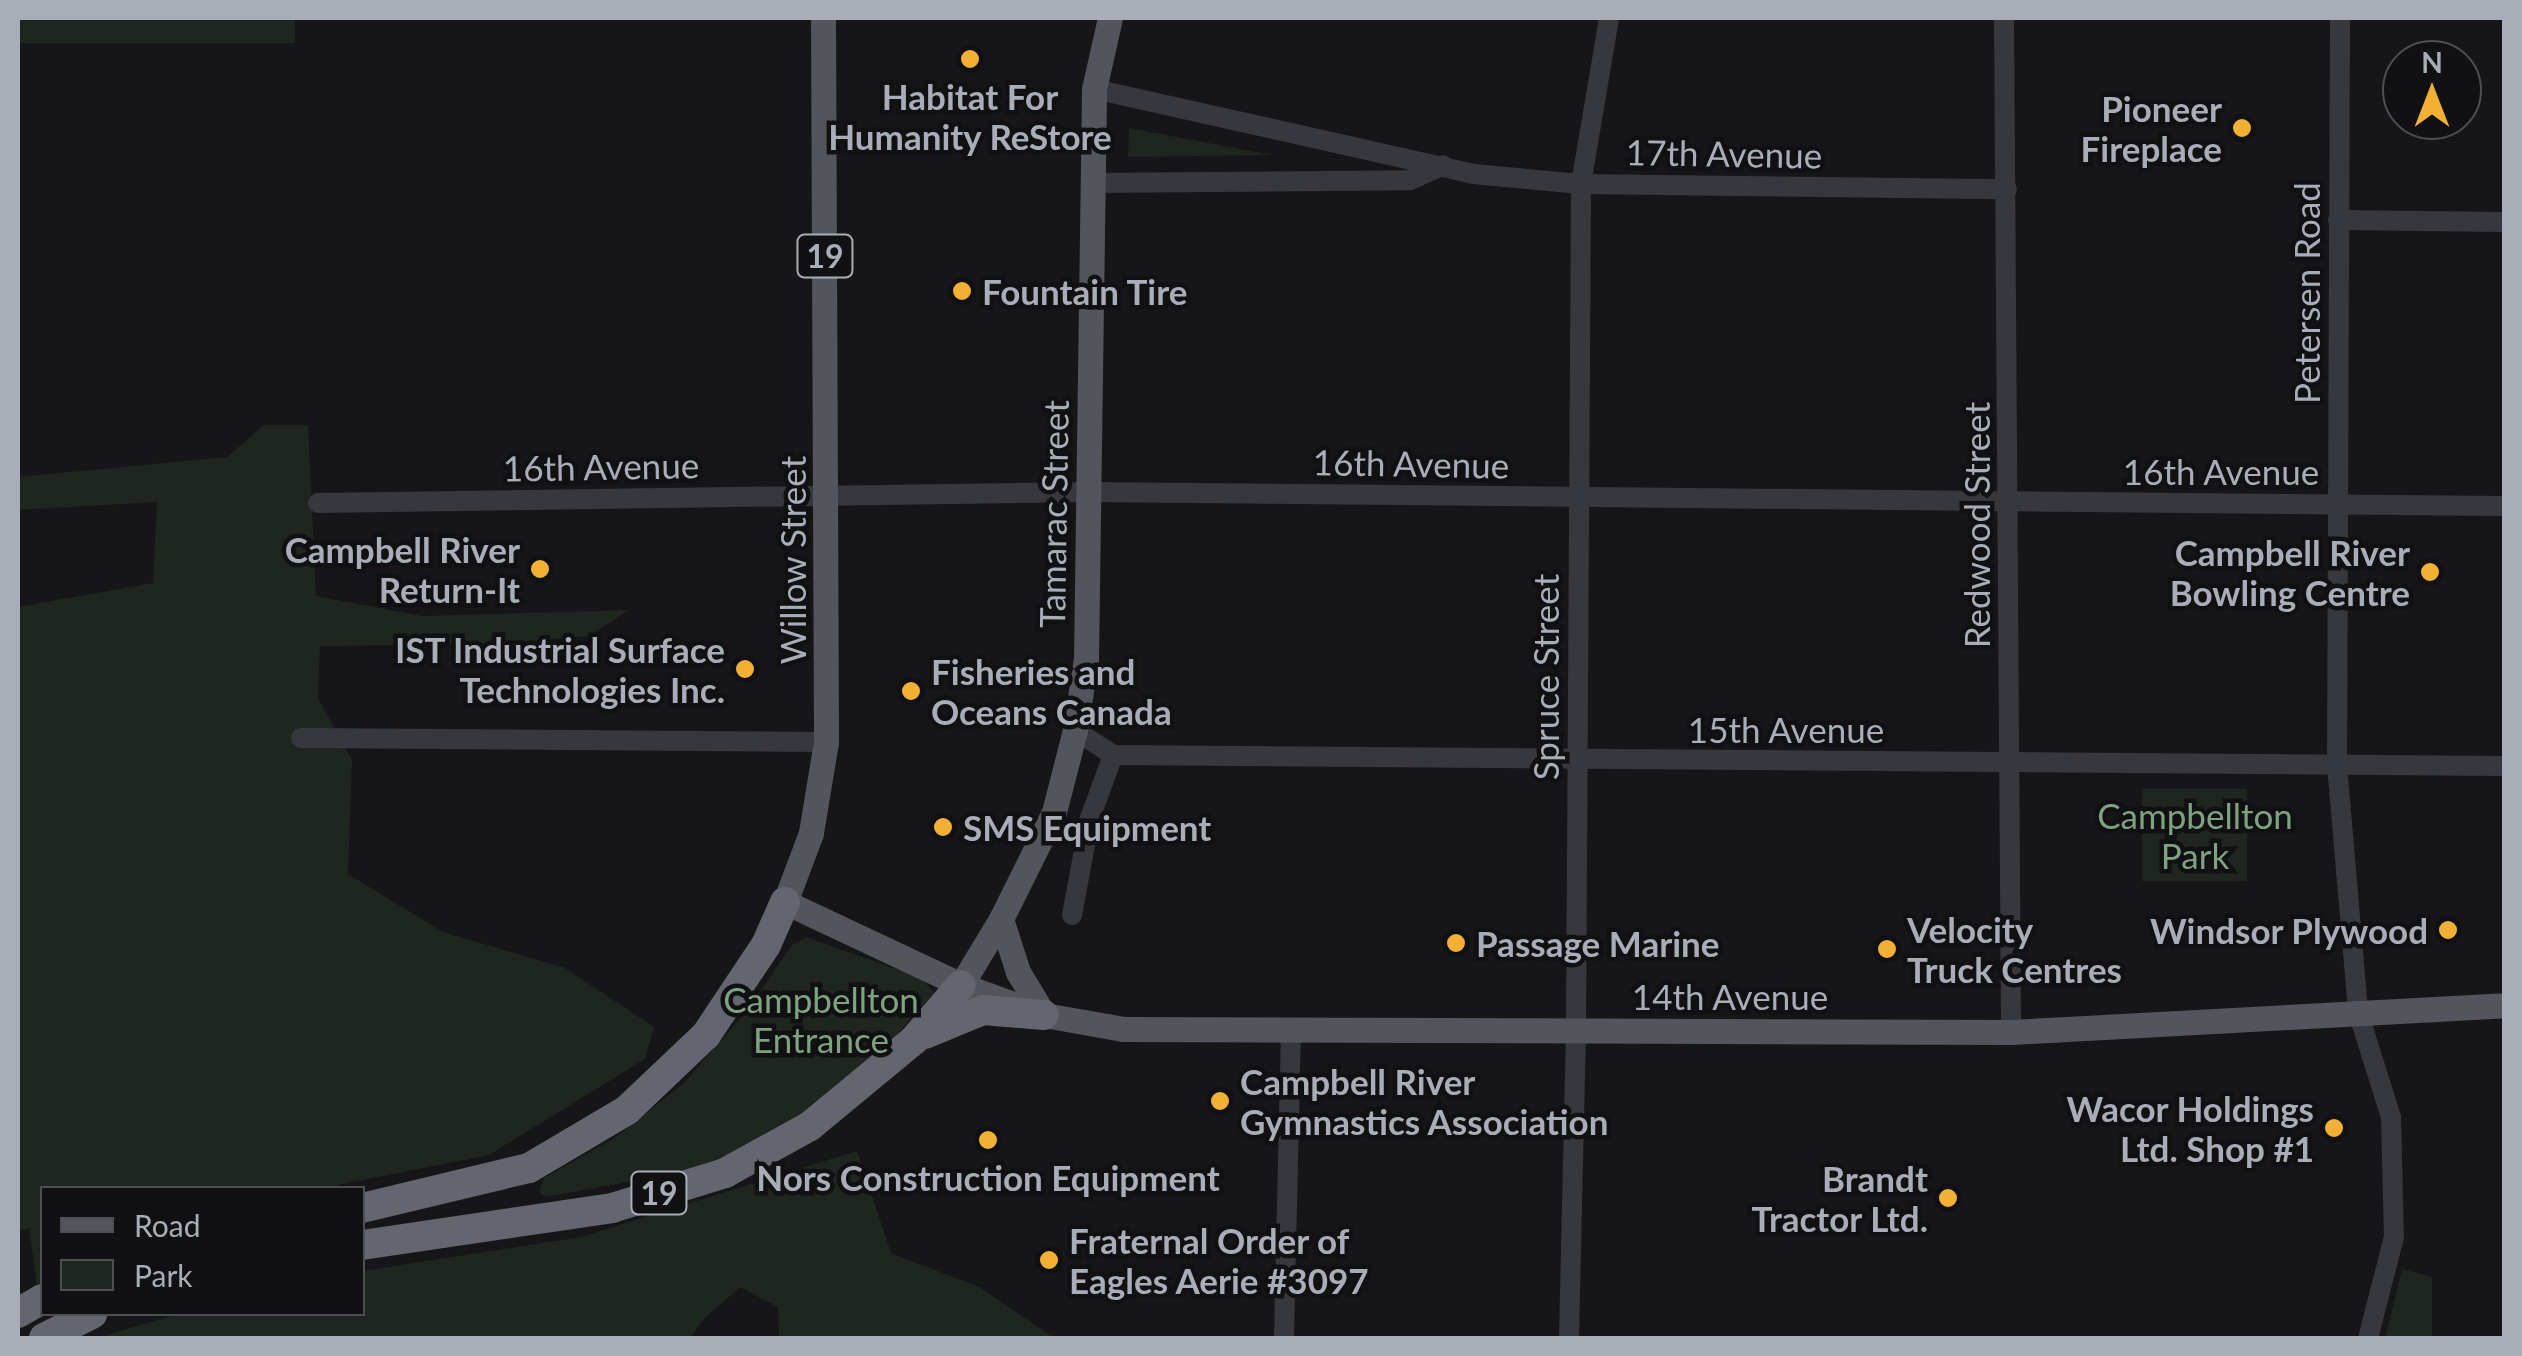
<!DOCTYPE html>
<style>
body{margin:0}
#map{position:relative;width:2522px;height:1356px;overflow:hidden;background:#161618;font-family:Lato,sans-serif}
div>[style]{position:absolute}
.green>*{inset:0;background:#1e261f;transform-origin:0 0}
.minor>*{height:20px;margin:-10px;padding:0 10px;transform-origin:10px;border-radius:10px;background:#37383d}
.major>*{height:25px;margin:-12.5px;padding:0 12.5px;transform-origin:12.5px;border-radius:12.5px;background:#53555c}
.highway>*{height:30px;margin:-15px;padding:0 15px;transform-origin:15px;border-radius:15px;background:#63666e}
.dots>*{width:28px;height:28px;translate:-50% -50%;box-sizing:border-box;border:5px solid #111113;border-radius:50%}
span{translate:-50% -50%;white-space:nowrap;text-align:center;line-height:1.15;-webkit-text-stroke:9px #111113;paint-order:stroke}
.shield-label span{padding:2px 8px;background:#111113;border:2px solid;border-radius:8px;-webkit-text-stroke-width:0}
.shield-label{font-size:32px;color:#a8adb8;font-weight:700}
.poi-label{font-size:35px;color:#a8adb8;font-weight:700}
.right{translate:-100% -50%;text-align:right}
.left{translate:0 -50%;text-align:left}
.street-label{font-size:35px;color:#a8adb8}
.park-label{font-size:35px;color:#7fa381}
.frame{position:absolute;inset:0;border:20px solid #a8adb8;pointer-events:none}
.legend{position:absolute;left:40px;top:1186px;width:325px;height:130px;box-sizing:border-box;background:#111113;border:2px solid #4d4f55;margin:0;padding:12px 18px;list-style:none;font-size:30px;color:#a8adb8}
.legend li{display:flex;align-items:center;gap:20px;height:50px}
.legend b{width:50px;border:2px solid #4d4f55}
.north{position:absolute;left:2382px;top:40px;width:100px;height:100px;box-sizing:border-box;background:#111113;border:2px solid #4d4f55;border-radius:50%;rotate:0deg;font-size:28px;font-weight:700;line-height:40px;text-align:center;color:#a8adb8}
.north::after{content:'';display:block;margin:auto;width:35px;height:45px;background:#f2b134;clip-path:polygon(50% 0,100% 100%,50% 72%,0 100%)}
</style>
<div id="map">
<div class="green">
<i style="left:18px;top:18px;width:277px;height:25px"></i>
<i style="clip-path:polygon(1129px 128px,1272px 155px,1128px 157px)"></i>
<i style="clip-path:polygon(264px 425px,308px 425px,316px 596px,422px 616px,629px 610px,589px 636px,495px 644px,320px 646px,318px 698px,352px 760px,348px 874px,443px 932px,565px 968px,654px 1027px,645px 1059px,489px 1155px,322px 1188px,42px 1188px,42px 1282px,37px 1285px,29px 1228px,18px 1231px,18px 607px,153px 583px,157px 502px,18px 510px,18px 477px,227px 457px)"></i>
<i style="left:2142px;top:789px;width:105px;height:92px"></i>
<i style="clip-path:polygon(806px 937px,921px 978px,934px 993px,866px 1069px,808px 1113px,749px 1148px,677px 1173px,545px 1197px,539px 1192px,544px 1178px,616px 1137px,684px 1083px,750px 1007px,791px 946px)"></i>
<i style="clip-path:polygon(857px 1151px,891px 1253px,979px 1287px,1054px 1338px,779px 1338px,778px 1307px,740px 1287px,704px 1319px,690px 1338px,97px 1338px,178px 1314px,362px 1314px,363px 1271px,581px 1237px)"></i>
<i style="clip-path:polygon(2402px 1269px,2432px 1277px,2432px 1338px,2385px 1338px)"></i>
</div>
<div class="minor">
<i style="left:2004px;top:18px;width:1014px;rotate:89.6deg"></i>
<i style="left:2340px;top:18px;width:747px;rotate:90.23deg"></i>
<i style="left:2337px;top:765px;width:248px;rotate:85.1deg"></i>
<i style="left:2358px;top:1012px;width:110px;rotate:72.6deg"></i>
<i style="left:2391px;top:1117px;width:120px;rotate:88.6deg"></i>
<i style="left:2394px;top:1237px;width:104px;rotate:104.4deg"></i>
<i style="left:1094px;top:89px;width:388px;rotate:12.6deg"></i>
<i style="left:1473px;top:174px;width:108px;rotate:5.3deg"></i>
<i style="left:1581px;top:184px;width:426px;rotate:0.7deg"></i>
<i style="left:1092px;top:183px;width:318px;rotate:-0.5deg"></i>
<i style="left:1410px;top:180px;width:36px;rotate:-24deg"></i>
<i style="left:2338px;top:220px;width:166px;rotate:0.7deg"></i>
<i style="left:318px;top:503px;width:770px;rotate:-0.82deg"></i>
<i style="left:1088px;top:492px;width:1416px;rotate:0.57deg"></i>
<i style="left:1075px;top:730px;width:45px;rotate:33.3deg"></i>
<i style="left:1113px;top:755px;width:1391px;rotate:0.45deg"></i>
<i style="left:301px;top:738px;width:525px;rotate:0.44deg"></i>
<i style="left:1072px;top:915px;width:99px;rotate:-79.5deg"></i>
<i style="left:1090px;top:818px;width:67px;rotate:-69.9deg"></i>
<i style="left:1284px;top:1338px;width:308px;rotate:-88.7deg"></i>
<i style="left:1569px;top:1338px;width:307px;rotate:-88.7deg"></i>
<i style="left:1576px;top:1031px;width:847px;rotate:-89.66deg"></i>
<i style="left:1581px;top:184px;width:168px;rotate:-80.4deg"></i>
</div>
<div class="major">
<i style="left:823px;top:18px;width:724px;rotate:89.76deg"></i>
<i style="left:826px;top:742px;width:92px;rotate:99.4deg"></i>
<i style="left:811px;top:833px;width:74px;rotate:110.6deg"></i>
<i style="left:785px;top:902px;width:195px;rotate:25.2deg"></i>
<i style="left:961px;top:985px;width:88px;rotate:19.9deg"></i>
<i style="left:1044px;top:1015px;width:80px;rotate:10deg"></i>
<i style="left:1123px;top:1029px;width:888px;rotate:0.19deg"></i>
<i style="left:2011px;top:1032px;width:494px;rotate:-3.1deg"></i>
<i style="left:1001px;top:919px;width:56px;rotate:72.2deg"></i>
<i style="left:1018px;top:972px;width:50px;rotate:58.8deg"></i>
<i style="left:961px;top:985px;width:77px;rotate:-58.8deg"></i>
<i style="left:1001px;top:919px;width:119px;rotate:-63.6deg"></i>
<i style="left:1054px;top:812px;width:85px;rotate:-75.6deg"></i>
<i style="left:1075px;top:730px;width:73px;rotate:-81.3deg"></i>
<i style="left:1086px;top:658px;width:569px;rotate:-89.19deg"></i>
<i style="left:1094px;top:89px;width:73px;rotate:-77.3deg"></i>
</div>
<div class="highway">
<i style="left:925px;top:1034px;width:63px;rotate:-22.5deg"></i>
<i style="left:983px;top:1010px;width:61px;rotate:4.7deg"></i>
<i style="left:362px;top:1208px;width:172px;rotate:-13.5deg"></i>
<i style="left:529px;top:1168px;width:114px;rotate:-30.6deg"></i>
<i style="left:627px;top:1110px;width:109px;rotate:-43.5deg"></i>
<i style="left:706px;top:1035px;width:108px;rotate:-56.3deg"></i>
<i style="left:766px;top:945px;width:47px;rotate:-66.2deg"></i>
<i style="left:362px;top:1245px;width:253px;rotate:-8.4deg"></i>
<i style="left:612px;top:1208px;width:118px;rotate:-17.2deg"></i>
<i style="left:725px;top:1173px;width:97px;rotate:-28.9deg"></i>
<i style="left:810px;top:1126px;width:135px;rotate:-39.6deg"></i>
<i style="left:914px;top:1040px;width:72px;rotate:-49.5deg"></i>
<i style="left:18px;top:1313px;width:28px;rotate:-30deg"></i>
<i style="left:44px;top:1338px;width:54px;rotate:-26.6deg"></i>
</div>
<div class="dots">
<i style="left:970px;top:59px;background:#f2b134"></i>
<i style="left:2242px;top:128px;background:#f2b134"></i>
<i style="left:962px;top:291px;background:#f2b134"></i>
<i style="left:540px;top:569px;background:#f2b134"></i>
<i style="left:2430px;top:572px;background:#f2b134"></i>
<i style="left:745px;top:669px;background:#f2b134"></i>
<i style="left:911px;top:691px;background:#f2b134"></i>
<i style="left:943px;top:827px;background:#f2b134"></i>
<i style="left:2448px;top:930px;background:#f2b134"></i>
<i style="left:1456px;top:943px;background:#f2b134"></i>
<i style="left:1887px;top:949px;background:#f2b134"></i>
<i style="left:1220px;top:1101px;background:#f2b134"></i>
<i style="left:2334px;top:1128px;background:#f2b134"></i>
<i style="left:988px;top:1140px;background:#f2b134"></i>
<i style="left:1948px;top:1198px;background:#f2b134"></i>
<i style="left:1049px;top:1260px;background:#f2b134"></i>
</div>
<div class="shield-label">
<span style="left:825px;top:256px">19</span>
<span style="left:659px;top:1193px">19</span>
</div>
<div class="poi-label">
<span style="left:970px;top:116px">Habitat For<br>Humanity ReStore</span>
<span class="right" style="left:2222px;top:128px">Pioneer<br>Fireplace</span>
<span class="left" style="left:982px;top:291px">Fountain Tire</span>
<span class="right" style="left:520px;top:569px">Campbell River<br>Return-It</span>
<span class="right" style="left:2410px;top:572px">Campbell River<br>Bowling Centre</span>
<span class="right" style="left:725px;top:669px">IST Industrial Surface<br>Technologies Inc.</span>
<span class="left" style="left:931px;top:691px">Fisheries and<br>Oceans Canada</span>
<span class="left" style="left:963px;top:827px">SMS Equipment</span>
<span class="left" style="left:1907px;top:949px">Velocity<br>Truck Centres</span>
<span class="right" style="left:2428px;top:930px">Windsor Plywood</span>
<span class="left" style="left:1476px;top:943px">Passage Marine</span>
<span class="left" style="left:1240px;top:1101px">Campbell River<br>Gymnastics Association</span>
<span class="right" style="left:2314px;top:1128px">Wacor Holdings<br>Ltd. Shop #1</span>
<span style="left:988px;top:1177px">Nors Construction Equipment</span>
<span class="right" style="left:1928px;top:1198px">Brandt<br>Tractor Ltd.</span>
<span class="left" style="left:1069px;top:1260px">Fraternal Order of<br>Eagles Aerie #3097</span>
</div>
<div class="street-label">
<span style="left:1724px;top:153px;rotate:1deg">17th Avenue</span>
<span style="left:2306px;top:293px;rotate:-90deg">Petersen Road</span>
<span style="left:1411px;top:463px;rotate:1deg">16th Avenue</span>
<span style="left:601px;top:466px;rotate:-1deg">16th Avenue</span>
<span style="left:2221px;top:471px">16th Avenue</span>
<span style="left:1053px;top:514px;rotate:-89deg">Tamarac Street</span>
<span style="left:1976px;top:525px;rotate:-90deg">Redwood Street</span>
<span style="left:792px;top:560px;rotate:-90deg">Willow Street</span>
<span style="left:1545px;top:677px;rotate:-90deg">Spruce Street</span>
<span style="left:1786px;top:729px">15th Avenue</span>
<span style="left:1730px;top:996px">14th Avenue</span>
</div>
<div class="park-label">
<span style="left:2195px;top:835px">Campbellton<br>Park</span>
<span style="left:821px;top:1019px">Campbellton<br>Entrance</span>
</div>
<div class="frame"></div>
<ul class="legend">
<li><b style="height:12px;background:#53555c"></b>Road</li>
<li><b style="height:28px;background:#1e261f"></b>Park</li>
</ul>
<div class="north">N</div>
</div>
